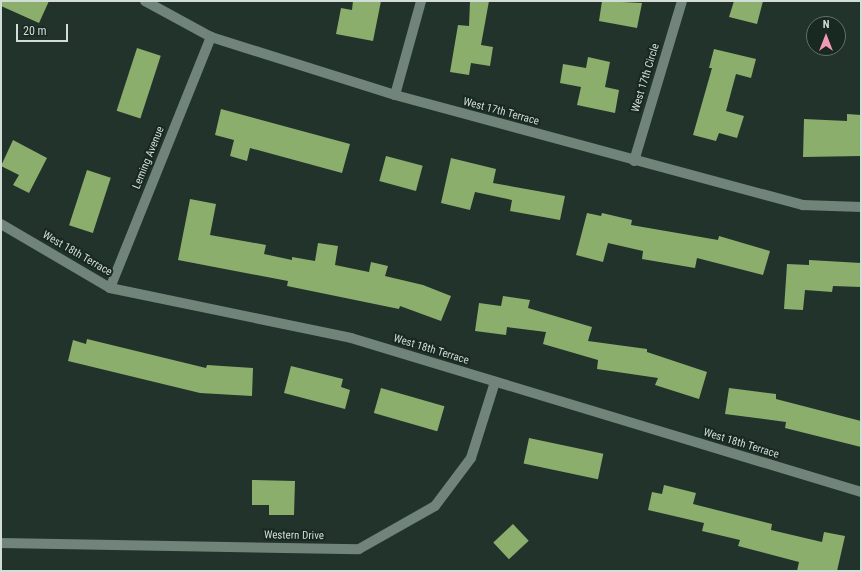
<!DOCTYPE html>
<style>
body{margin:0}
#map{position:relative;width:862px;height:572px;overflow:hidden;background:#22332b;font-family:"Roboto Condensed",sans-serif}
div>[style]{position:absolute}
.building>*{inset:0;background:#8bae6d;transform-origin:0 0}
.minor>*{height:10px;margin:-5px;padding:0 5px;transform-origin:5px;border-radius:5px;background:#70847a}
span{translate:-50% -50%;white-space:nowrap;text-align:center;line-height:1.15;-webkit-text-stroke:4px #182921;paint-order:stroke}
.street-label{font-size:11px;color:#d2ddd7}
.frame{position:absolute;inset:0;border:2px solid #d2ddd7;pointer-events:none}
.north{position:absolute;left:806px;top:16px;width:40px;height:40px;box-sizing:border-box;background:#182921;border:1px solid #62716a;border-radius:50%;rotate:0deg;font-size:11px;font-weight:700;line-height:16px;text-align:center;color:#d2ddd7}
.north::after{content:'';display:block;margin:auto;width:14px;height:18px;background:#f19ab2;clip-path:polygon(50% 0,100% 100%,50% 72%,0 100%)}
.scale{position:absolute;left:16px;top:24px;width:52px;height:18px;box-sizing:border-box;border:2px solid #d2ddd7;border-top:0;padding-left:5px;font-size:12px;line-height:14px;white-space:nowrap;color:#d2ddd7;-webkit-text-stroke:3px #182921;paint-order:stroke}
</style>
<div id="map">
<div class="building">
<i style="clip-path:polygon(1px 1px,49px 1px,39px 23px,1px 6px)"></i>
<i style="clip-path:polygon(353px 1px,381px 1px,373px 41px,336px 34px,341px 8px,352px 10px)"></i>
<i style="clip-path:polygon(470px 1px,489px 1px,481px 45px,493px 47px,490px 66px,471px 63px,469px 75px,450px 72px,458px 25px,469px 26px)"></i>
<i style="clip-path:polygon(602px 1px,642px 3px,637px 28px,599px 21px)"></i>
<i style="clip-path:polygon(734px 1px,763px 1px,757px 24px,729px 17px)"></i>
<i style="left:137px;top:48px;width:25px;height:66px;rotate:18deg"></i>
<i style="clip-path:polygon(714px 49px,756px 59px,751px 78px,736px 74px,726px 111px,744px 116px,737px 138px,719px 133px,716px 141px,693px 135px,712px 68px,709px 68px)"></i>
<i style="clip-path:polygon(588px 57px,610px 62px,605px 87px,619px 90px,615px 113px,577px 105px,581px 87px,560px 83px,563px 64px,586px 68px)"></i>
<i style="clip-path:polygon(221px 109px,350px 144px,342px 173px,250px 148px,247px 161px,230px 156px,234px 140px,215px 135px)"></i>
<i style="clip-path:polygon(847px 114px,861px 115px,861px 156px,803px 157px,804px 119px,847px 121px)"></i>
<i style="clip-path:polygon(13px 140px,47px 158px,29px 193px,13px 185px,19px 175px,1px 166px)"></i>
<i style="left:386px;top:156px;width:38px;height:26px;rotate:15deg"></i>
<i style="clip-path:polygon(451px 158px,496px 169px,493px 183px,565px 196px,560px 220px,510px 211px,512px 200px,475px 192px,470px 210px,441px 203px)"></i>
<i style="left:87px;top:170px;width:25px;height:58px;rotate:18deg"></i>
<i style="clip-path:polygon(190px 199px,216px 204px,210px 235px,266px 245px,264px 254px,292px 260px,292px 257px,315px 261px,318px 243px,338px 246px,335px 265px,369px 272px,371px 262px,388px 266px,385px 276px,423px 285px,451px 296px,441px 321px,400px 306px,399px 309px,287px 286px,288px 281px,178px 260px)"></i>
<i style="clip-path:polygon(587px 213px,601px 216px,602px 213px,632px 220px,631px 225px,718px 240px,719px 236px,770px 251px,763px 275px,697px 258px,695px 268px,642px 259px,643px 251px,608px 243px,603px 262px,576px 255px)"></i>
<i style="clip-path:polygon(809px 260px,861px 263px,861px 287px,833px 286px,832px 292px,805px 290px,803px 310px,784px 309px,787px 264px,809px 265px)"></i>
<i style="clip-path:polygon(503px 296px,530px 300px,528px 308px,592px 327px,588px 341px,647px 349px,647px 352px,707px 372px,699px 399px,655px 385px,658px 378px,597px 369px,598px 360px,543px 344px,546px 332px,507px 327px,506px 335px,475px 331px,479px 303px,501px 306px)"></i>
<i style="clip-path:polygon(87px 339px,206px 368px,207px 365px,253px 368px,252px 396px,200px 393px,68px 361px,73px 340px,86px 344px)"></i>
<i style="clip-path:polygon(291px 366px,343px 379px,341px 387px,350px 390px,345px 409px,284px 393px)"></i>
<i style="left:381px;top:388px;width:66px;height:26px;rotate:16deg"></i>
<i style="clip-path:polygon(729px 388px,776px 394px,776px 399px,861px 421px,861px 447px,785px 428px,786px 422px,725px 414px)"></i>
<i style="left:529px;top:438px;width:76px;height:26px;rotate:12deg"></i>
<i style="clip-path:polygon(252px 480px,295px 481px,294px 515px,269px 515px,269px 505px,252px 505px)"></i>
<i style="clip-path:polygon(664px 485px,696px 493px,693px 504px,772px 524px,771px 530px,822px 542px,824px 532px,845px 536px,837px 571px,797px 571px,799px 562px,738px 546px,740px 540px,702px 531px,704px 523px,648px 510px,652px 492px,662px 494px)"></i>
<i style="left:513px;top:524px;width:23px;height:27px;rotate:47deg"></i>
</div>
<div class="minor">
<i style="left:145px;top:1px;width:75px;rotate:28.6deg"></i>
<i style="left:211px;top:37px;width:193px;rotate:17.5deg"></i>
<i style="left:395px;top:95px;width:423px;rotate:15.1deg"></i>
<i style="left:803px;top:205px;width:58px;rotate:2deg"></i>
<i style="left:395px;top:95px;width:98px;rotate:-74.5deg"></i>
<i style="left:634px;top:161px;width:167px;rotate:-73.3deg"></i>
<i style="left:1px;top:224px;width:126px;rotate:30.4deg"></i>
<i style="left:110px;top:288px;width:246px;rotate:11.7deg"></i>
<i style="left:351px;top:338px;width:533px;rotate:16.8deg"></i>
<i style="left:110px;top:288px;width:271px;rotate:-68.1deg"></i>
<i style="left:1px;top:543px;width:358px;rotate:1deg"></i>
<i style="left:359px;top:549px;width:87px;rotate:-29.5deg"></i>
<i style="left:435px;top:506px;width:60px;rotate:-53.1deg"></i>
<i style="left:471px;top:458px;width:80px;rotate:-72.5deg"></i>
</div>
<div class="street-label">
<span style="left:646px;top:78px;rotate:-73deg">West 17th Circle</span>
<span style="left:501px;top:112px;rotate:15deg">West 17th Terrace</span>
<span style="left:149px;top:158px;rotate:-68deg">Leming Avenue</span>
<span style="left:77px;top:254px;rotate:30deg">West 18th Terrace</span>
<span style="left:431px;top:350px;rotate:17deg">West 18th Terrace</span>
<span style="left:741px;top:444px;rotate:17deg">West 18th Terrace</span>
<span style="left:294px;top:536px;rotate:1deg">Western Drive</span>
</div>
<div class="frame"></div>
<div class="north">N</div>
<div class="scale">20 m</div>
</div>
